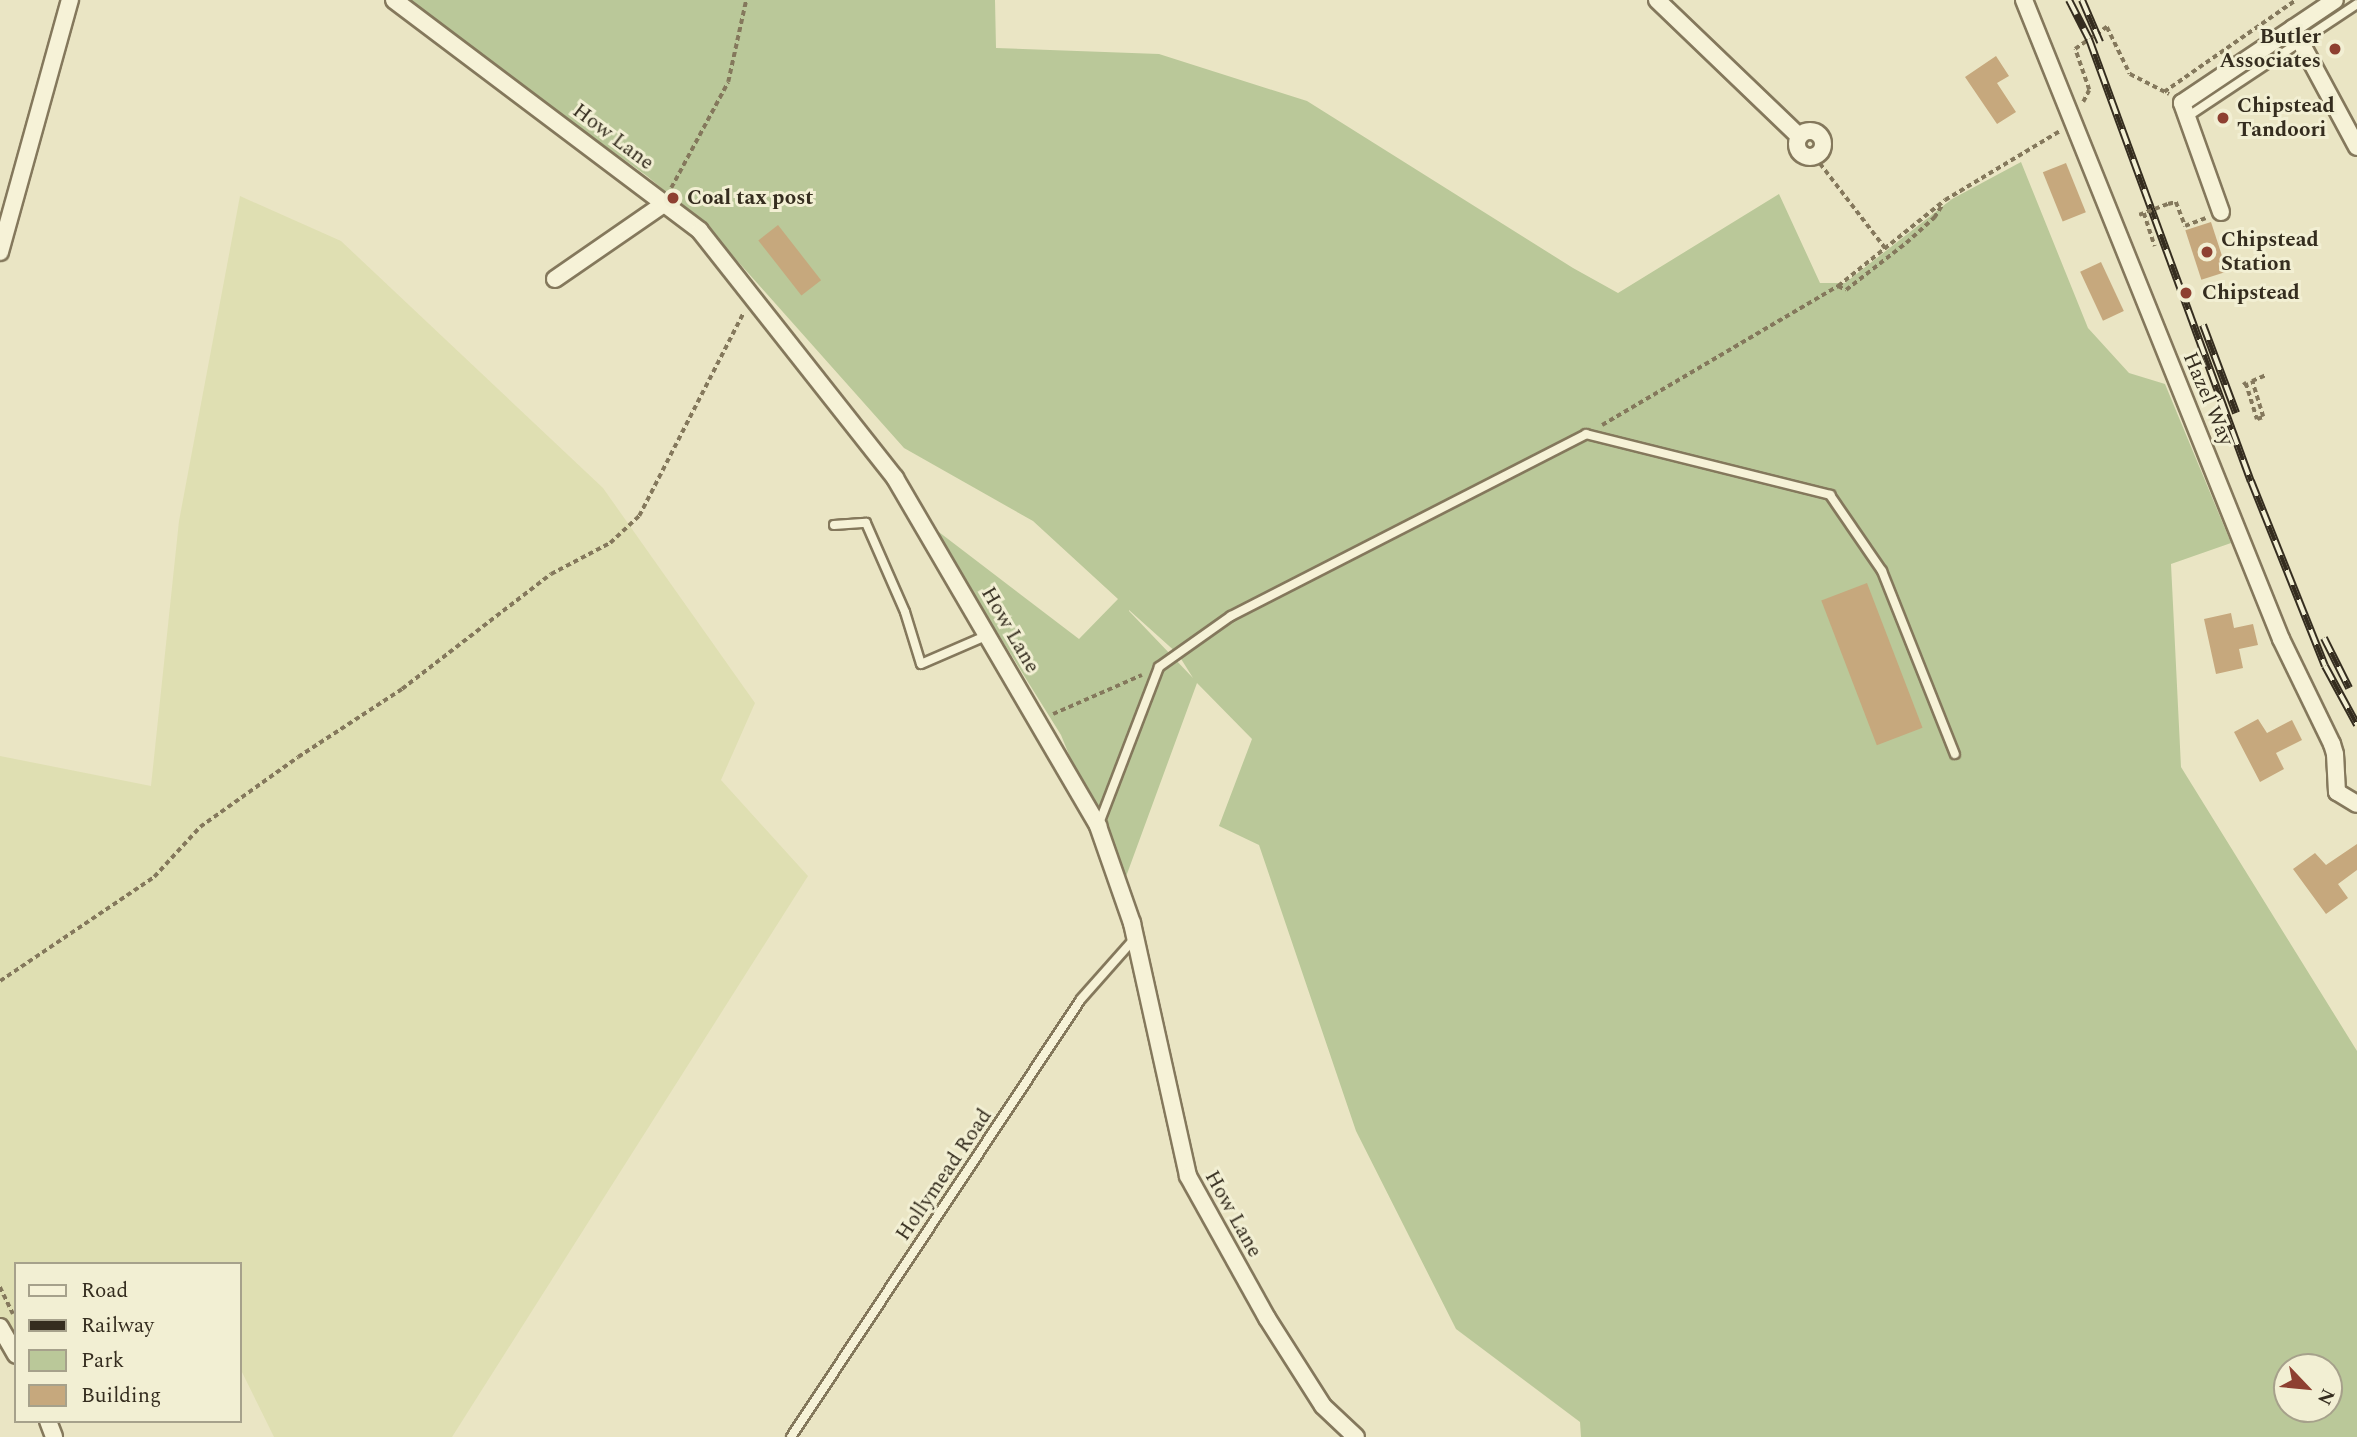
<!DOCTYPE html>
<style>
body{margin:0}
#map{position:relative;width:2357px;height:1437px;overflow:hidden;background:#eae5c4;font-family:Spectral,serif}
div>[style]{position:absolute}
.farmland>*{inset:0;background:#dfdfb2}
.green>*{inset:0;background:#bac899}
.building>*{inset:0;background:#c6a87d;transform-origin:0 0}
.path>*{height:3.5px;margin-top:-1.75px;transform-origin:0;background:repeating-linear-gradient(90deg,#84785c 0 5px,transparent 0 8.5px)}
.roads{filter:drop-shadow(2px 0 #84785c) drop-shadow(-2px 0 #84785c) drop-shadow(0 2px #84785c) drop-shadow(0 -2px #84785c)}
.service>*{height:8px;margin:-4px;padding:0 4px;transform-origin:4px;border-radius:4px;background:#f6f2d7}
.minor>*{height:16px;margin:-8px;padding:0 8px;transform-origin:8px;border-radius:8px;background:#f6f2d7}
.minor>.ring{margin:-8px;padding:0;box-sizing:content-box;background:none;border:16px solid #f6f2d7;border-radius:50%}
.rail>*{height:8px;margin-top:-4px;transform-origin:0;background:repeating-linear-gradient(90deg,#f2efd3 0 16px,#352d1f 0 32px);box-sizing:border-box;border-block:2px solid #352d1f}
.path-bridge>*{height:3.5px;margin-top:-1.75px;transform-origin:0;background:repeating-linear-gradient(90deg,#84785c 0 5px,transparent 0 8.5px)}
.dots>*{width:19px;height:19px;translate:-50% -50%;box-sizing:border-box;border:4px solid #f2efd3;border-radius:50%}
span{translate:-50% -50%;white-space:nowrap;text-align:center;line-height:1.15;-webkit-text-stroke:6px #f2efd3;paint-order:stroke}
.poi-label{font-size:21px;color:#352d1f;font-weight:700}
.right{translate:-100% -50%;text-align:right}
.left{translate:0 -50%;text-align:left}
.street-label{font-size:21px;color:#352d1f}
.legend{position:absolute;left:14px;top:1262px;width:228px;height:161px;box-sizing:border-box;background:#f2efd3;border:2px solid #a6a18b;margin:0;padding:9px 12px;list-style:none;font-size:21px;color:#352d1f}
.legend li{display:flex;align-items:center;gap:14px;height:35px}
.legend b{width:35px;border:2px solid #a6a18b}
.north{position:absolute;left:2273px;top:1353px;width:70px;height:70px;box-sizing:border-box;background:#f2efd3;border:2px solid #a6a18b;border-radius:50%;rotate:116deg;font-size:19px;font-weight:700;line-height:28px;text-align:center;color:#352d1f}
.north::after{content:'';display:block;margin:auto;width:24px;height:32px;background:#8e4031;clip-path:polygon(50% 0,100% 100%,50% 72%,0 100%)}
</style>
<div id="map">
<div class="farmland">
<i style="clip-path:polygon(240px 196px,341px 241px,603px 488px,755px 703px,721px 780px,808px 876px,452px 1437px,274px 1437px,240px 1368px,240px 1264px,16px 1264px,16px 1355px,0 1327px,0 756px,151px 786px,179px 521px)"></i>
</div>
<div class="green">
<i style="clip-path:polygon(evenodd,400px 0,995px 0,996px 48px,1159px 54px,1307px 101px,1573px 268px,1618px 293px,1779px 194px,1820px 283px,1845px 283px,1952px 199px,2021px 162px,2088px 328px,2129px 373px,2165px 384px,2231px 543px,2171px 564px,2181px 767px,2357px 1051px,2357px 1437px,1581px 1437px,1580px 1422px,1456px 1329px,1356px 1131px,1259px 845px,1219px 826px,1252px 739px,1197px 683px,1120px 893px,1098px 826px,1061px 735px,931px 526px,1079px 639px,1118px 599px,1033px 521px,904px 448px,708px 228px,647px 176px,400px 0,1129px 610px,1178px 654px,1193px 678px,1129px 611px,1129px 610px,400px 0,2287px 1367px,2329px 1367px,2329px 1409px,2287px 1409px,2287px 1367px)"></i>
</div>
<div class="building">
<i style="clip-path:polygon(1996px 56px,2009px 76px,1997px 83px,2016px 112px,1997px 124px,1965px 77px)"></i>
<i style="left:2066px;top:163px;width:53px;height:25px;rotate:68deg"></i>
<i style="left:2211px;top:222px;width:52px;height:27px;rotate:72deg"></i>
<i style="left:778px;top:225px;width:70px;height:25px;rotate:52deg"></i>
<i style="left:2101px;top:262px;width:54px;height:23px;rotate:65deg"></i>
<i style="left:1867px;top:583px;width:155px;height:49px;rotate:69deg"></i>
<i style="clip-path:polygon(2231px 613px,2234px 628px,2253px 624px,2258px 645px,2239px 649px,2243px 668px,2216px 674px,2204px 619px)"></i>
<i style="clip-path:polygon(2258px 719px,2267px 733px,2292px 720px,2302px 740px,2276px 753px,2284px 769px,2260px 782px,2234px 732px)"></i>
<i style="clip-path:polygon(2357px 844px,2357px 870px,2338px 884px,2348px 898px,2326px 914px,2293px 869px,2315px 853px,2326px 865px)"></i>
</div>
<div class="path">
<i style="left:2164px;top:92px;width:161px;rotate:-34.9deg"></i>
<i style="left:2083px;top:102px;width:13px;rotate:-63deg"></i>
<i style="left:2089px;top:90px;width:43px;rotate:-108.9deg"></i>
<i style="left:2075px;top:49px;width:39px;rotate:-35deg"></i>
<i style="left:2107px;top:27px;width:52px;rotate:63.9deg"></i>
<i style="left:2130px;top:74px;width:44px;rotate:27.1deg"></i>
<i style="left:1815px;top:157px;width:115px;rotate:52.4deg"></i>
<i style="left:671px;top:188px;width:120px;rotate:-61.7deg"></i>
<i style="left:728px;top:82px;width:84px;rotate:-77.6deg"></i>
<i style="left:2168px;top:204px;width:8px;rotate:-14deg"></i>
<i style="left:2176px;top:202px;width:26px;rotate:69deg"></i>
<i style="left:2185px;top:226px;width:22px;rotate:-21deg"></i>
<i style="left:2144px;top:213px;width:35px;rotate:72deg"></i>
<i style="left:1838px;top:286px;width:9px;rotate:27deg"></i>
<i style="left:1846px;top:290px;width:76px;rotate:-38.1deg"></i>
<i style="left:1906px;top:243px;width:38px;rotate:-42deg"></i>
<i style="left:1934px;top:218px;width:15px;rotate:-58deg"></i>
<i style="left:2243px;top:385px;width:4px;rotate:-34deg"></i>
<i style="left:2246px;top:383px;width:38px;rotate:73deg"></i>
<i style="left:2257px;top:419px;width:6px;rotate:-18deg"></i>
<i style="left:2263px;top:417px;width:38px;rotate:-107deg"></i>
<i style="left:2252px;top:381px;width:15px;rotate:-23deg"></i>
<i style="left:1602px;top:425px;width:274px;rotate:-30.5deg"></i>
<i style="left:1838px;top:286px;width:137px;rotate:-38.8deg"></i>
<i style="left:1945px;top:200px;width:134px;rotate:-31deg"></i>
<i style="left:1053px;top:714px;width:97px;rotate:-23.7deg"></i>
<i style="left:0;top:981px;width:186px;rotate:-34deg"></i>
<i style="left:154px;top:877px;width:68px;rotate:-47.4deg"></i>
<i style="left:200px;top:827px;width:120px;rotate:-35.5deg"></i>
<i style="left:298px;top:757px;width:124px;rotate:-33.2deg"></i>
<i style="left:402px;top:689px;width:188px;rotate:-37.7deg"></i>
<i style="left:551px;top:574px;width:67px;rotate:-27.7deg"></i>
<i style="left:610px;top:543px;width:40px;rotate:-43deg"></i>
<i style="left:639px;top:516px;width:227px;rotate:-62.8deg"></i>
<i style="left:0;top:1287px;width:30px;rotate:64deg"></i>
</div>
<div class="roads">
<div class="service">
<i style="left:2187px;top:117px;width:204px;rotate:-33.6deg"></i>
<i style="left:834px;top:525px;width:32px;rotate:-4deg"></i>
<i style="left:866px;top:523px;width:97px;rotate:66.3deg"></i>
<i style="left:905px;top:612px;width:54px;rotate:72.9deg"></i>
<i style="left:921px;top:664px;width:73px;rotate:-23.4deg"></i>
<i style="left:1098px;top:826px;width:170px;rotate:-69deg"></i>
<i style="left:1159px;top:667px;width:88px;rotate:-35.3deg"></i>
<i style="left:1231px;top:616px;width:399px;rotate:-27.1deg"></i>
<i style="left:1586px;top:434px;width:252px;rotate:14deg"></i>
<i style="left:1830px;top:495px;width:92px;rotate:55.6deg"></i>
<i style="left:1882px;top:571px;width:197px;rotate:68.3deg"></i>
<i style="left:791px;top:1437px;width:525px;rotate:-56.49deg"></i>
<i style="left:1081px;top:999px;width:81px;rotate:-48.5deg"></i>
</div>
<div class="minor">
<i style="left:394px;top:0;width:383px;rotate:37deg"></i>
<i style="left:700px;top:231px;width:315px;rotate:51.7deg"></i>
<i style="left:895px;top:478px;width:403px;rotate:59.7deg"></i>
<i style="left:1098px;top:826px;width:103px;rotate:70.7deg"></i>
<i style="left:1132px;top:923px;width:259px;rotate:77.5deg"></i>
<i style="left:1188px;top:1176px;width:162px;rotate:60.9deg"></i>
<i style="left:1267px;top:1318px;width:104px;rotate:57.5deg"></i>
<i style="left:1323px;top:1406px;width:45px;rotate:43.2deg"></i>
<i style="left:1657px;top:0;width:197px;rotate:43.8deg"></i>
<i style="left:2024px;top:0;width:689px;rotate:68.09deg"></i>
<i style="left:2281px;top:639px;width:117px;rotate:64.1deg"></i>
<i style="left:2332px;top:744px;width:10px;rotate:73deg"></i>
<i style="left:2335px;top:754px;width:38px;rotate:87deg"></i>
<i style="left:2337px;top:792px;width:23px;rotate:31deg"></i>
<i style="left:2293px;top:28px;width:135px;rotate:61.7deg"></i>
<i class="ring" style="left:1797px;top:131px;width:10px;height:10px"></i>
<i style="left:2221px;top:212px;width:116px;rotate:-109.7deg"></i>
<i style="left:2182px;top:103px;width:184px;rotate:-33.9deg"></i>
<i style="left:0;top:252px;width:262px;rotate:-74.5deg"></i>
<i style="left:555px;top:279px;width:134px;rotate:-34.6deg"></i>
<i style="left:0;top:1327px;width:32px;rotate:60deg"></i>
<i style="left:48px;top:1421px;width:17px;rotate:69deg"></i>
</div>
</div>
<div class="rail">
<i style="left:2069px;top:0;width:44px;rotate:62.9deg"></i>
<i style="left:2089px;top:39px;width:471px;rotate:69.9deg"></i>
<i style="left:2251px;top:481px;width:199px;rotate:68.2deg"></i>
<i style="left:2325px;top:666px;width:67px;rotate:61.5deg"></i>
<i style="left:2082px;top:0;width:46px;rotate:66.8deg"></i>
<i style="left:2203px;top:325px;width:94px;rotate:69.4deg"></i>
<i style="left:2324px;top:638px;width:56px;rotate:63.4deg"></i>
</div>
<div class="path-bridge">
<i style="left:2139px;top:215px;width:31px;rotate:-21deg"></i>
</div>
<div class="dots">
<i style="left:2335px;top:49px;background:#8e4031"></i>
<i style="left:2223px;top:118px;background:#8e4031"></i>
<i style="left:673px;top:198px;background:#8e4031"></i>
<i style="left:2207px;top:252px;background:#8e4031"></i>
<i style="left:2186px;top:293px;background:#8e4031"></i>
</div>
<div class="poi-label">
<span class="right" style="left:2321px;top:49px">Butler<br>Associates</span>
<span class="left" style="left:2237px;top:118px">Chipstead<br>Tandoori</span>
<span class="left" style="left:687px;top:198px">Coal tax post</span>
<span class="left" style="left:2221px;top:252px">Chipstead<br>Station</span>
<span class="left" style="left:2202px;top:293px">Chipstead</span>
</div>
<div class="street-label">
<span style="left:613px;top:137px;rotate:37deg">How Lane</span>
<span style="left:2208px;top:399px;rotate:67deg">Hazel Way</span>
<span style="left:1010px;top:630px;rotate:60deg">How Lane</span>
<span style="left:944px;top:1175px;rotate:-56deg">Hollymead Road</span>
<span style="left:1233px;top:1214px;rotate:61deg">How Lane</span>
</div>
<ul class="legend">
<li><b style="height:9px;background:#f6f2d7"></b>Road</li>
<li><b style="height:9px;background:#352d1f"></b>Railway</li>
<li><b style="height:19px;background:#bac899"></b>Park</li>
<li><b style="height:19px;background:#c6a87d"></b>Building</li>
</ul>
<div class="north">N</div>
</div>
